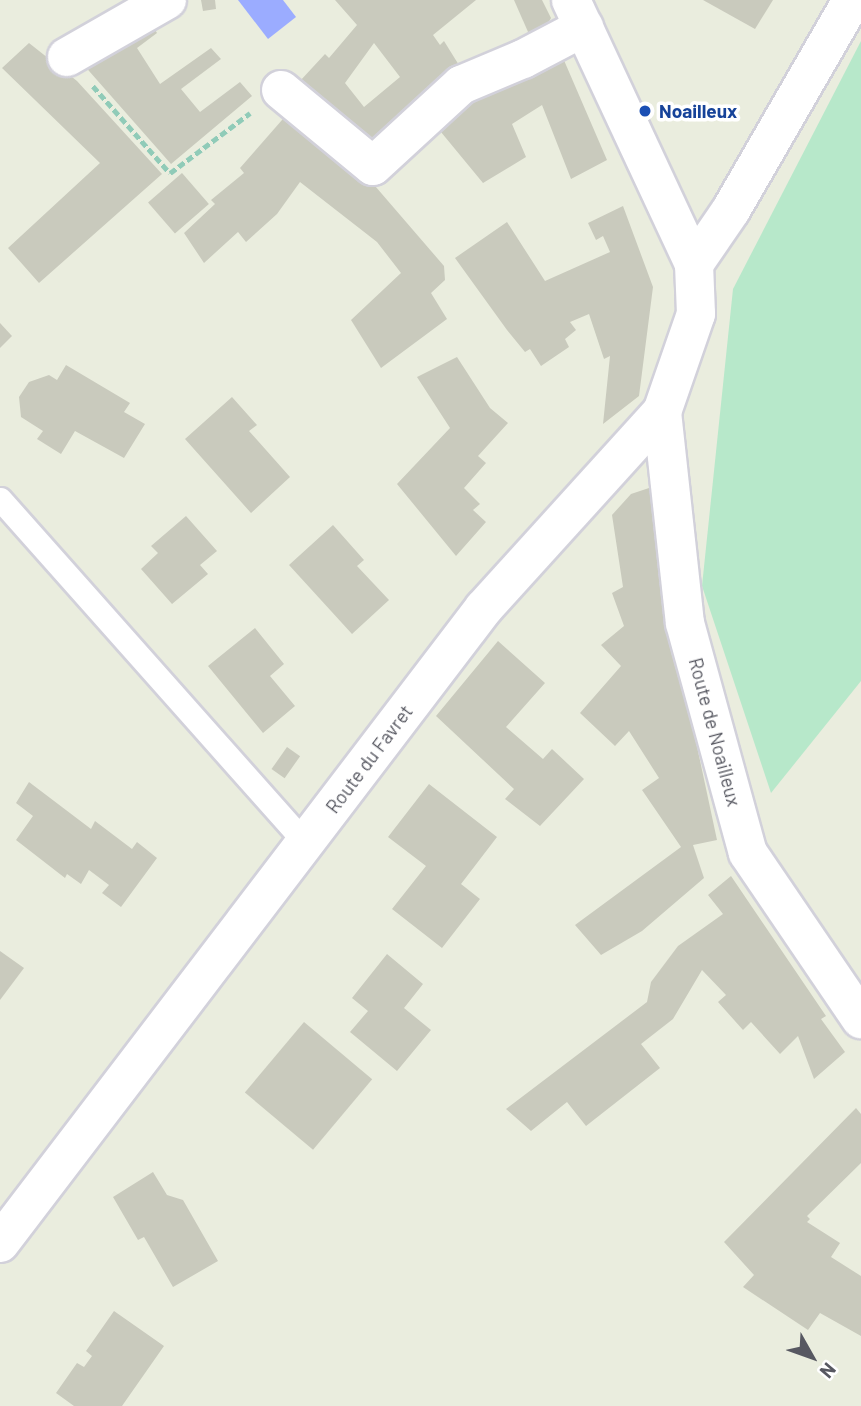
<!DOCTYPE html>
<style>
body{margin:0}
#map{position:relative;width:861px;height:1406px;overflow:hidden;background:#eaedde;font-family:Barlow,sans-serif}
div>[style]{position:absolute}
.green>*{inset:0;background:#b7e8ca}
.water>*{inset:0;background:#9bacff}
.building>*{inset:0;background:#c9cabd;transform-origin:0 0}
.path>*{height:4.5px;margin-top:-2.25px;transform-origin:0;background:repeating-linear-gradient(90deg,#90cbb8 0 7px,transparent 0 10.5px)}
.roads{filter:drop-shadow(2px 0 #d2d1da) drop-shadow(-2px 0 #d2d1da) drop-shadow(0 2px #d2d1da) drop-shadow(0 -2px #d2d1da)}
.service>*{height:23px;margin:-11.5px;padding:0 11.5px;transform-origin:11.5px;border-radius:11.5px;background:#fff}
.minor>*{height:38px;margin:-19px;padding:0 19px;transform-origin:19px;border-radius:19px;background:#fff}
.dots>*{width:19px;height:19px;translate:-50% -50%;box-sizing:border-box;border:4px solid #fff;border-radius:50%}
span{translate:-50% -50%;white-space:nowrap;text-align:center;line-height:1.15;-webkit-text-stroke:7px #fff;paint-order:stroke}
.transit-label{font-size:19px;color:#164399;font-weight:700}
.left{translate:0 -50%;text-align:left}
.street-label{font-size:19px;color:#575861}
.north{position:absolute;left:777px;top:1322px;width:70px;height:70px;-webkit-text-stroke:5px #fff;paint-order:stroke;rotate:130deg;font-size:19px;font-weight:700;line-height:28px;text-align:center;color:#575861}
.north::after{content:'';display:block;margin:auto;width:24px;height:32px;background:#575861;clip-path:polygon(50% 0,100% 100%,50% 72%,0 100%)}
</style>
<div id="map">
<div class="green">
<i style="clip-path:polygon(861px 41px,861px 681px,771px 793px,702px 586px,733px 289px)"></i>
</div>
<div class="water">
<i style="clip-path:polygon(238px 0,283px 0,296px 17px,268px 39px)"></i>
</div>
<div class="building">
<i style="clip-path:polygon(201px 0,215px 0,216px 9px,203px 11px)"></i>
<i style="clip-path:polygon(evenodd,335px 0,476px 0,433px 35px,440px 45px,444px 41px,462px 70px,371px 145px,300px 81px,325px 54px,329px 58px,357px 25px,335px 0,374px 43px,400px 77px,364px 107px,345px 83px,374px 43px)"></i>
<i style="clip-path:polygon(514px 0,542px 0,551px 18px,539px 39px,532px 41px)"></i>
<i style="clip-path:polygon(703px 0,773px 0,755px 29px)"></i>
<i style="clip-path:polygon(148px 19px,157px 33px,137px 48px,160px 84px,211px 48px,221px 59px,181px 89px,200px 112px,240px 82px,252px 96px,171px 164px,82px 63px)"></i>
<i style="clip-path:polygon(29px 43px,77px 81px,162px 174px,39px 283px,8px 248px,100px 163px,2px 68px)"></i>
<i style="clip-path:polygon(563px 58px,607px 160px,571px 179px,542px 105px,512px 124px,526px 157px,483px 183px,436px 126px,502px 75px)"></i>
<i style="clip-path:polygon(289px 112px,363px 172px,444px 266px,445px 280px,431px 293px,447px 319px,381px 368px,351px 320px,401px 273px,377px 242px,300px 182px,277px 214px,246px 242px,238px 232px,204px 263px,184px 233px,215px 204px,211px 200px,244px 173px,240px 168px)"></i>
<i style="left:182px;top:173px;width:41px;height:45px;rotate:49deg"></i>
<i style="clip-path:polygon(623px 206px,653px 287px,639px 396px,603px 424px,610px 356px,604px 359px,589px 314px,570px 322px,576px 330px,565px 339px,569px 347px,541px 366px,530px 349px,525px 352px,507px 330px,455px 258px,507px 222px,545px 281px,610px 252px,603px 236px,596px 240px,588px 223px)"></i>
<i style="clip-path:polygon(0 323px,12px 336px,0 348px)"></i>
<i style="clip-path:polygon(457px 357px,490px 408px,508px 423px,478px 456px,486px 463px,464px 488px,480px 504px,473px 510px,486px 522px,456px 556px,397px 484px,450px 428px,417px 377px)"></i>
<i style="clip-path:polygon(66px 365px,130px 403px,124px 412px,145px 424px,124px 458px,75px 431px,61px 454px,37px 439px,43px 431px,21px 417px,19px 397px,29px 382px,49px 375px,57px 380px)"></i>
<i style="clip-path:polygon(232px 397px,257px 425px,249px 431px,290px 477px,251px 513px,185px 439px)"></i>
<i style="clip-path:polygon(652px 487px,677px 653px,717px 840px,693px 845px,704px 878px,642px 931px,601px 955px,575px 925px,681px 847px,642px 790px,659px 778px,629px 731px,615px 746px,580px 713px,621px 666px,601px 645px,624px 626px,612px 593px,623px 587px,612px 515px,631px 494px)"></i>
<i style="clip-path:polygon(186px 516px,217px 551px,200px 565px,208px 574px,172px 604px,141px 569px,158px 553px,151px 546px)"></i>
<i style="clip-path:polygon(333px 525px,364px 560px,357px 566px,389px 600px,352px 634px,289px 565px)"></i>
<i style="clip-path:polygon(255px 628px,284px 664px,270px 676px,295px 706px,263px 733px,208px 666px)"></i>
<i style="clip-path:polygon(498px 641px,545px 683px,506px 727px,543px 759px,552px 749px,584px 779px,540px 826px,505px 799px,514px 789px,436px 716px)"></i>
<i style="left:287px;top:747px;width:16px;height:27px;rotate:35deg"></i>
<i style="clip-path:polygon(29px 782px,91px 829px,95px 821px,132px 849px,137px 842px,157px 858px,121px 907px,102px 893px,109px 885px,89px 870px,81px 884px,67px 874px,65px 878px,16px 840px,33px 816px,16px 803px)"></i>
<i style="clip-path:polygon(429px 784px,497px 837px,461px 884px,480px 899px,442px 948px,392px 909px,426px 866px,388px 837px)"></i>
<i style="clip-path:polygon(731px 876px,826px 1016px,821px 1019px,845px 1052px,814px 1079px,798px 1036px,780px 1054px,751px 1022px,743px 1030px,718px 1002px,726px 995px,702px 970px,673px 1019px,641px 1044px,660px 1068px,586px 1126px,567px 1102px,531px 1131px,506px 1109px,647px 1002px,651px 982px,678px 946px,723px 914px,708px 895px)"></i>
<i style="clip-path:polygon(0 951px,24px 968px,0 1000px)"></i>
<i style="clip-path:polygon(387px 954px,423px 984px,404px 1008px,431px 1030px,397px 1071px,350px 1032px,368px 1011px,352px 998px)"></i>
<i style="left:304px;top:1022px;width:89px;height:92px;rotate:40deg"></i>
<i style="clip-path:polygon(856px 1108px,861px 1114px,861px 1163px,807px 1216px,810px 1219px,807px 1222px,840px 1243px,831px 1257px,861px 1276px,861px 1336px,820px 1313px,808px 1330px,743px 1287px,754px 1275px,724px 1242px)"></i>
<i style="clip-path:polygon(153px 1172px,167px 1195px,183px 1200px,218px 1261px,173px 1287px,144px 1237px,138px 1240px,113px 1197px)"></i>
<i style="clip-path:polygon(114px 1311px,164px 1346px,122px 1406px,74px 1406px,56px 1393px,77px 1363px,84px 1367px,92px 1356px,86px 1351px)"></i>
</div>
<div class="path">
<i style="left:93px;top:86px;width:116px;rotate:48.5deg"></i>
<i style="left:170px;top:173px;width:100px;rotate:-36.9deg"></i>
</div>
<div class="roads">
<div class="service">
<i style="left:0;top:499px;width:460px;rotate:48.4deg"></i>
</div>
<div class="minor">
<i style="left:67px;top:57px;width:115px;rotate:-29.7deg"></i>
<i style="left:281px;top:90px;width:119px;rotate:39.6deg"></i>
<i style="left:373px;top:166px;width:120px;rotate:-42.6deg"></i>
<i style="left:461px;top:85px;width:67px;rotate:-22.8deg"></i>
<i style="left:523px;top:59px;width:69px;rotate:-27.7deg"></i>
<i style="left:694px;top:264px;width:65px;rotate:-55.6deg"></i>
<i style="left:731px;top:210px;width:242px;rotate:-60deg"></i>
<i style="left:662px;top:412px;width:212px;rotate:83.8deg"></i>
<i style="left:685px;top:623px;width:238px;rotate:74.7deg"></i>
<i style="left:748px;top:853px;width:201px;rotate:55.8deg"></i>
<i style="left:0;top:1243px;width:798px;rotate:-52.69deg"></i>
<i style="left:484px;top:608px;width:265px;rotate:-47.8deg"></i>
<i style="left:662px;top:412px;width:104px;rotate:-70.9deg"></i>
<i style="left:696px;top:314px;width:50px;rotate:-92.3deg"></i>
<i style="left:694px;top:264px;width:291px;rotate:-115deg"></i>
</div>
</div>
<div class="dots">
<i style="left:645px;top:111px;background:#1a4fb4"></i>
</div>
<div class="transit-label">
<span class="left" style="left:659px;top:111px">Noailleux</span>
</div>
<div class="street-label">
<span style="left:715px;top:732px;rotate:75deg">Route de Noailleux</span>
<span style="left:369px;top:759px;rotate:-53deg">Route du Favret</span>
</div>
<div class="north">N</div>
</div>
